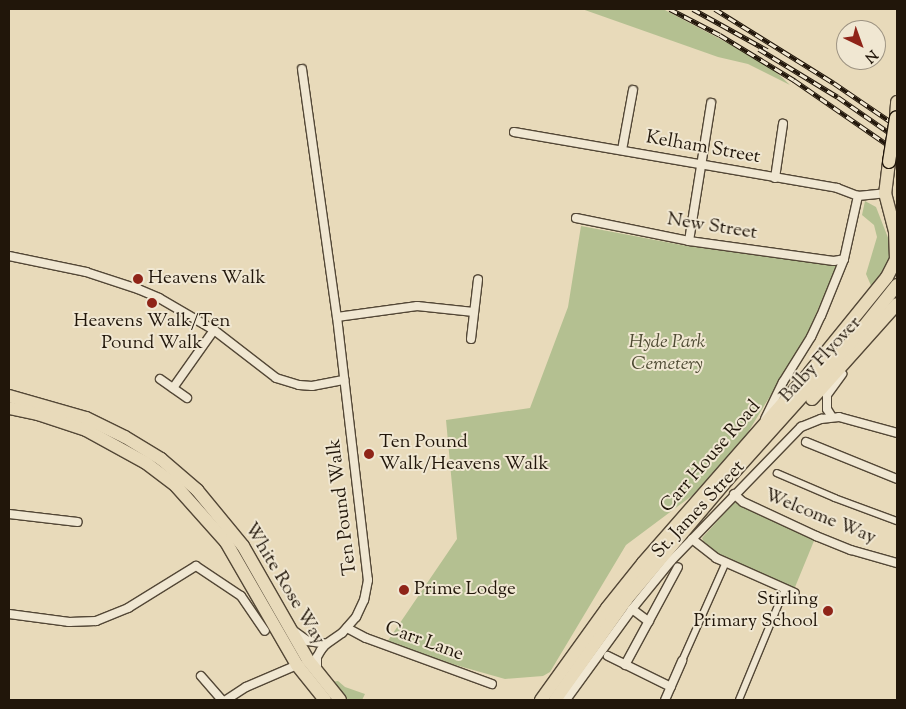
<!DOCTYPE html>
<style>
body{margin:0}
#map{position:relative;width:906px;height:709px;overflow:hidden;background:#e8daba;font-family:"Sorts Mill Goudy",serif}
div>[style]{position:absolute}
.green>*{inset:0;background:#b4c091}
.roads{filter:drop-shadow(1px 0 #534736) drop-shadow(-1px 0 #534736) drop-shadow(0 1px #534736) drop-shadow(0 -1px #534736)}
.pedestrian>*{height:5.5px;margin:-2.75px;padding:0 2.75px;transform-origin:2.75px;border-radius:2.75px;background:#f0e7d2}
.minor>*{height:8px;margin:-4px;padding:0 4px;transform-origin:4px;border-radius:4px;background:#f0e7d2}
.primary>*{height:12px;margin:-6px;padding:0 6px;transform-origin:6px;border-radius:6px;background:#e8daba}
.trunk>*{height:12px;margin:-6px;padding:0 6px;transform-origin:6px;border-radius:6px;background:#e8daba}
.rail>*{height:4.5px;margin-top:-2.25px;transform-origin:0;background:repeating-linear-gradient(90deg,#f0e7d2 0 8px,#21160a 0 16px);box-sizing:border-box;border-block:1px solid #21160a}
.bridges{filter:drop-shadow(1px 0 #21160a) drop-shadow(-1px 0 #21160a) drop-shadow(0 1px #21160a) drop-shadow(0 -1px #21160a)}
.trunk-bridge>*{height:12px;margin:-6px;padding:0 6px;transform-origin:6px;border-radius:6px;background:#e8daba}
.dots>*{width:14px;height:14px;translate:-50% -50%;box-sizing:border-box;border:2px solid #f0e7d2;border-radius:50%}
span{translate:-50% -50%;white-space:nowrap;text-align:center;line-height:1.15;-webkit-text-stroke:4px #f0e7d2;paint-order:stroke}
.street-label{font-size:19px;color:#21160a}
.poi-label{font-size:19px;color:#21160a}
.left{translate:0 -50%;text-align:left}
.right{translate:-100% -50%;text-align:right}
.park-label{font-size:19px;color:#4d4932;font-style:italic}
.frame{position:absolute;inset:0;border:10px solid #21160a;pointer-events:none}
.north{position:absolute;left:836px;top:20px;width:50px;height:50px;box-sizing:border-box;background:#f0e7d2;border:1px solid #9d9382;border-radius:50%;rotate:138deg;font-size:14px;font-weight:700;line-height:20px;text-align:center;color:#21160a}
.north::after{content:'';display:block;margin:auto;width:18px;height:22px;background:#8f2418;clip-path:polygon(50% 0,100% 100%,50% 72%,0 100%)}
</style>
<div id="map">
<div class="green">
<i style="clip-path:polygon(582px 9px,663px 9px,743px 51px,774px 70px,790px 85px,748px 64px,718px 57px)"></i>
<i style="clip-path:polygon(865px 201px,876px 207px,892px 248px,892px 259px,872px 288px,866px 274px,877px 237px,874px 225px,862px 215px)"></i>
<i style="clip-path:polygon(581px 226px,687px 246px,837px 266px,805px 339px,742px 442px,697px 492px,626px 545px,550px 672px,543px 676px,505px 679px,385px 645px,457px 539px,446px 420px,530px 408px,568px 307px)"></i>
<i style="clip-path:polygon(743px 502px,816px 536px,793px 592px,709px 553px,702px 538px,734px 503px)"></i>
<i style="clip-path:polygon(338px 681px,345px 687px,365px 694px,362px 700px,348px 700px,332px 682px)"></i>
</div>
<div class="roads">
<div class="pedestrian">
<i style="left:777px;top:473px;width:63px;rotate:23.3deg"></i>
<i style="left:835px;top:498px;width:66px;rotate:20.4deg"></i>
<i style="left:682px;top:661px;width:108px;rotate:-66deg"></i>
<i style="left:739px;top:700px;width:120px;rotate:-67.5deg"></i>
</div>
<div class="minor">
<i style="left:302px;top:69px;width:250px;rotate:82deg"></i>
<i style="left:337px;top:317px;width:265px;rotate:83.3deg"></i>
<i style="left:368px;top:580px;width:20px;rotate:101deg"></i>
<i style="left:364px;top:600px;width:19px;rotate:115deg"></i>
<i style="left:356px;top:617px;width:21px;rotate:131deg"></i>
<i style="left:342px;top:633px;width:19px;rotate:145deg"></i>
<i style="left:326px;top:644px;width:8px;rotate:130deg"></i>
<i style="left:321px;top:650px;width:8px;rotate:120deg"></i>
<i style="left:317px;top:657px;width:14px;rotate:90deg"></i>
<i style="left:514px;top:132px;width:328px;rotate:9.8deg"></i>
<i style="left:837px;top:188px;width:22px;rotate:21deg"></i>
<i style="left:858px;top:196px;width:27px;rotate:-6deg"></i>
<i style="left:622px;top:150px;width:61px;rotate:-79.6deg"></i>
<i style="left:775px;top:178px;width:55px;rotate:-81.6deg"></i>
<i style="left:576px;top:218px;width:115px;rotate:11.5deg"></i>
<i style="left:689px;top:241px;width:146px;rotate:7.9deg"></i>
<i style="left:834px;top:261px;width:10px;rotate:-11deg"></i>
<i style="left:689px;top:241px;width:140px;rotate:-80.9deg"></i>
<i style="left:9px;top:256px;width:79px;rotate:11.7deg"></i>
<i style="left:86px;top:272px;width:55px;rotate:18.1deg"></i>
<i style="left:138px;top:289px;width:23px;rotate:23deg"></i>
<i style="left:159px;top:298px;width:64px;rotate:30.2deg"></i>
<i style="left:214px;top:330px;width:78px;rotate:37.7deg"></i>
<i style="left:276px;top:378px;width:24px;rotate:17deg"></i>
<i style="left:299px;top:385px;width:13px;rotate:4deg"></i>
<i style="left:312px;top:386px;width:33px;rotate:-11deg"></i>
<i style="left:337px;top:317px;width:81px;rotate:-7.8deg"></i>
<i style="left:417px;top:306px;width:57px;rotate:6deg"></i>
<i style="left:471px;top:339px;width:60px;rotate:-83.3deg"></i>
<i style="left:160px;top:379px;width:33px;rotate:35deg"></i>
<i style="left:173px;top:388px;width:71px;rotate:-54.7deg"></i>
<i style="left:832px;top:417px;width:9px;rotate:-122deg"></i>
<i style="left:827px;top:409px;width:14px;rotate:-90deg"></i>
<i style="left:827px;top:395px;width:26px;rotate:-54deg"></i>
<i style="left:765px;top:419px;width:41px;rotate:-64.1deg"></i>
<i style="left:783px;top:382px;width:53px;rotate:-58.1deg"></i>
<i style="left:811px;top:337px;width:23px;rotate:-65deg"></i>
<i style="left:821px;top:316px;width:61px;rotate:-68deg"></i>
<i style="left:844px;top:259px;width:65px;rotate:-77.5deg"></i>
<i style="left:806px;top:442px;width:98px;rotate:22.1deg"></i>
<i style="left:734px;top:494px;width:12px;rotate:42deg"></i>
<i style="left:743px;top:502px;width:81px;rotate:25deg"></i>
<i style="left:816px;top:536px;width:38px;rotate:22deg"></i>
<i style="left:851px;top:550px;width:48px;rotate:15.8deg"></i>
<i style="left:9px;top:514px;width:69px;rotate:6.6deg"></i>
<i style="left:692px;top:539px;width:31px;rotate:38deg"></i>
<i style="left:716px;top:558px;width:86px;rotate:23.9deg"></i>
<i style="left:632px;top:609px;width:21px;rotate:37deg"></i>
<i style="left:9px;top:614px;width:61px;rotate:7.6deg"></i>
<i style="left:69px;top:622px;width:27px;rotate:-2deg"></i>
<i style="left:96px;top:621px;width:35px;rotate:-22deg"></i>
<i style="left:128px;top:608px;width:80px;rotate:-31.7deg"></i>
<i style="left:196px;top:566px;width:54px;rotate:33.7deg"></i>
<i style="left:241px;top:596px;width:42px;rotate:55.6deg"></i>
<i style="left:347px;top:628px;width:21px;rotate:28deg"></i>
<i style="left:366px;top:638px;width:134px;rotate:20.1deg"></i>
<i style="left:294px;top:631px;width:17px;rotate:36deg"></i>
<i style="left:308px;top:641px;width:18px;rotate:9deg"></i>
<i style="left:608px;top:656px;width:70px;rotate:26.2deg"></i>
<i style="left:625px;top:665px;width:111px;rotate:-61.6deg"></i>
<i style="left:201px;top:676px;width:32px;rotate:49deg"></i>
<i style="left:226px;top:700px;width:24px;rotate:-33deg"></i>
<i style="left:246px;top:687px;width:56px;rotate:-23.3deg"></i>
<i style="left:566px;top:700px;width:112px;rotate:-54deg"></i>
<i style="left:632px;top:609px;width:62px;rotate:-50.9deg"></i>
<i style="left:671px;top:561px;width:187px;rotate:-45.9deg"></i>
<i style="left:801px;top:427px;width:22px;rotate:-22deg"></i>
<i style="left:821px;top:419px;width:18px;rotate:-6deg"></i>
<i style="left:839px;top:417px;width:60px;rotate:15.4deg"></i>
<i style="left:665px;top:700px;width:43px;rotate:-66.4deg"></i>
</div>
<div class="primary">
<i style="left:896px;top:118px;width:16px;rotate:-86deg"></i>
</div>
<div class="trunk">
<i style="left:889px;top:162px;width:31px;rotate:97deg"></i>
<i style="left:885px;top:193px;width:48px;rotate:75.4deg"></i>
<i style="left:9px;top:396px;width:80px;rotate:15.9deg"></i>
<i style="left:86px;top:418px;width:43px;rotate:26deg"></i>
<i style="left:125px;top:437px;width:42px;rotate:31.4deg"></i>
<i style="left:161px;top:459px;width:48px;rotate:40.7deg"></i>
<i style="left:197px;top:490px;width:72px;rotate:50.6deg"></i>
<i style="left:243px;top:546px;width:131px;rotate:60.3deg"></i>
<i style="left:308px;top:660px;width:51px;rotate:51.3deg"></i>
<i style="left:812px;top:399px;width:127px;rotate:-48.2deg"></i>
<i style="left:9px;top:408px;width:30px;rotate:12deg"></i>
<i style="left:38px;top:414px;width:51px;rotate:18.4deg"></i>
<i style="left:86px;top:430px;width:68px;rotate:28.8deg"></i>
<i style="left:146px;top:463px;width:38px;rotate:37deg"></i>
<i style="left:176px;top:486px;width:75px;rotate:48.2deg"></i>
<i style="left:226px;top:542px;width:142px;rotate:60deg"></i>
<i style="left:297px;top:665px;width:45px;rotate:51.3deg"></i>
<i style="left:541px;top:700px;width:113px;rotate:-54.3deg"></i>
<i style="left:607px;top:608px;width:58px;rotate:-51.3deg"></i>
<i style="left:643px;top:563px;width:254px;rotate:-48.8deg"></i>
<i style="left:810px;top:372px;width:122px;rotate:-51deg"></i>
<i style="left:887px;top:277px;width:20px;rotate:-63deg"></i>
<i style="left:896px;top:259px;width:25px;rotate:-92deg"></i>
<i style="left:555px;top:700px;width:123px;rotate:-54.6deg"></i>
<i style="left:626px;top:600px;width:157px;rotate:-49.9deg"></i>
<i style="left:727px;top:480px;width:195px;rotate:-48.1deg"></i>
<i style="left:857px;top:335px;width:64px;rotate:-51.3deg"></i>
</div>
</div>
<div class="rail">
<i style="left:670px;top:9px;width:56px;rotate:27.5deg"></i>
<i style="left:720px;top:35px;width:87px;rotate:31.3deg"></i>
<i style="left:794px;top:80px;width:125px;rotate:34.6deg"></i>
<i style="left:693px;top:9px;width:85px;rotate:29deg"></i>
<i style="left:715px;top:9px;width:140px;rotate:31.9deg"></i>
<i style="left:834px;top:83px;width:76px;rotate:34.3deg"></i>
<i style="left:759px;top:49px;width:92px;rotate:31.3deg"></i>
<i style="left:838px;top:97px;width:72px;rotate:34.8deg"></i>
</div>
<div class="bridges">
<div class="trunk-bridge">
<i style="left:889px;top:162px;width:45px;rotate:-81deg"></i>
</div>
</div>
<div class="dots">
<i style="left:138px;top:279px;background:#8f2418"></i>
<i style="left:152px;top:303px;background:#8f2418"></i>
<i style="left:369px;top:454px;background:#8f2418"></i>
<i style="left:404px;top:590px;background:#8f2418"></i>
<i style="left:828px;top:611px;background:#8f2418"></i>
</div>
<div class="street-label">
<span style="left:703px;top:148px;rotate:10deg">Kelham Street</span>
<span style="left:712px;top:227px;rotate:9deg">New Street</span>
<span style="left:821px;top:360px;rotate:-47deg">Balby Flyover</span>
<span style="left:711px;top:457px;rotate:-49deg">Carr House Road</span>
<span style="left:343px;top:507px;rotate:-97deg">Ten Pound Walk</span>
<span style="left:699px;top:510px;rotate:-47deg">St. James Street</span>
<span style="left:820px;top:517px;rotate:22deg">Welcome Way</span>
<span style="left:284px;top:584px;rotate:59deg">White Rose Way</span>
<span style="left:424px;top:642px;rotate:20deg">Carr Lane</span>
</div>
<div class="poi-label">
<span class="left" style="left:148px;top:279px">Heavens Walk</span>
<span style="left:152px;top:333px">Heavens Walk/Ten<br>Pound Walk</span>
<span class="left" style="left:379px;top:454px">Ten Pound<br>Walk/Heavens Walk</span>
<span class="left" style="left:414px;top:590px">Prime Lodge</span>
<span class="right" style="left:818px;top:611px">Stirling<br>Primary School</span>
</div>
<div class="park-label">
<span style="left:667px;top:354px">Hyde Park<br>Cemetery</span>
</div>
<div class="frame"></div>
<div class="north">N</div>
</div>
